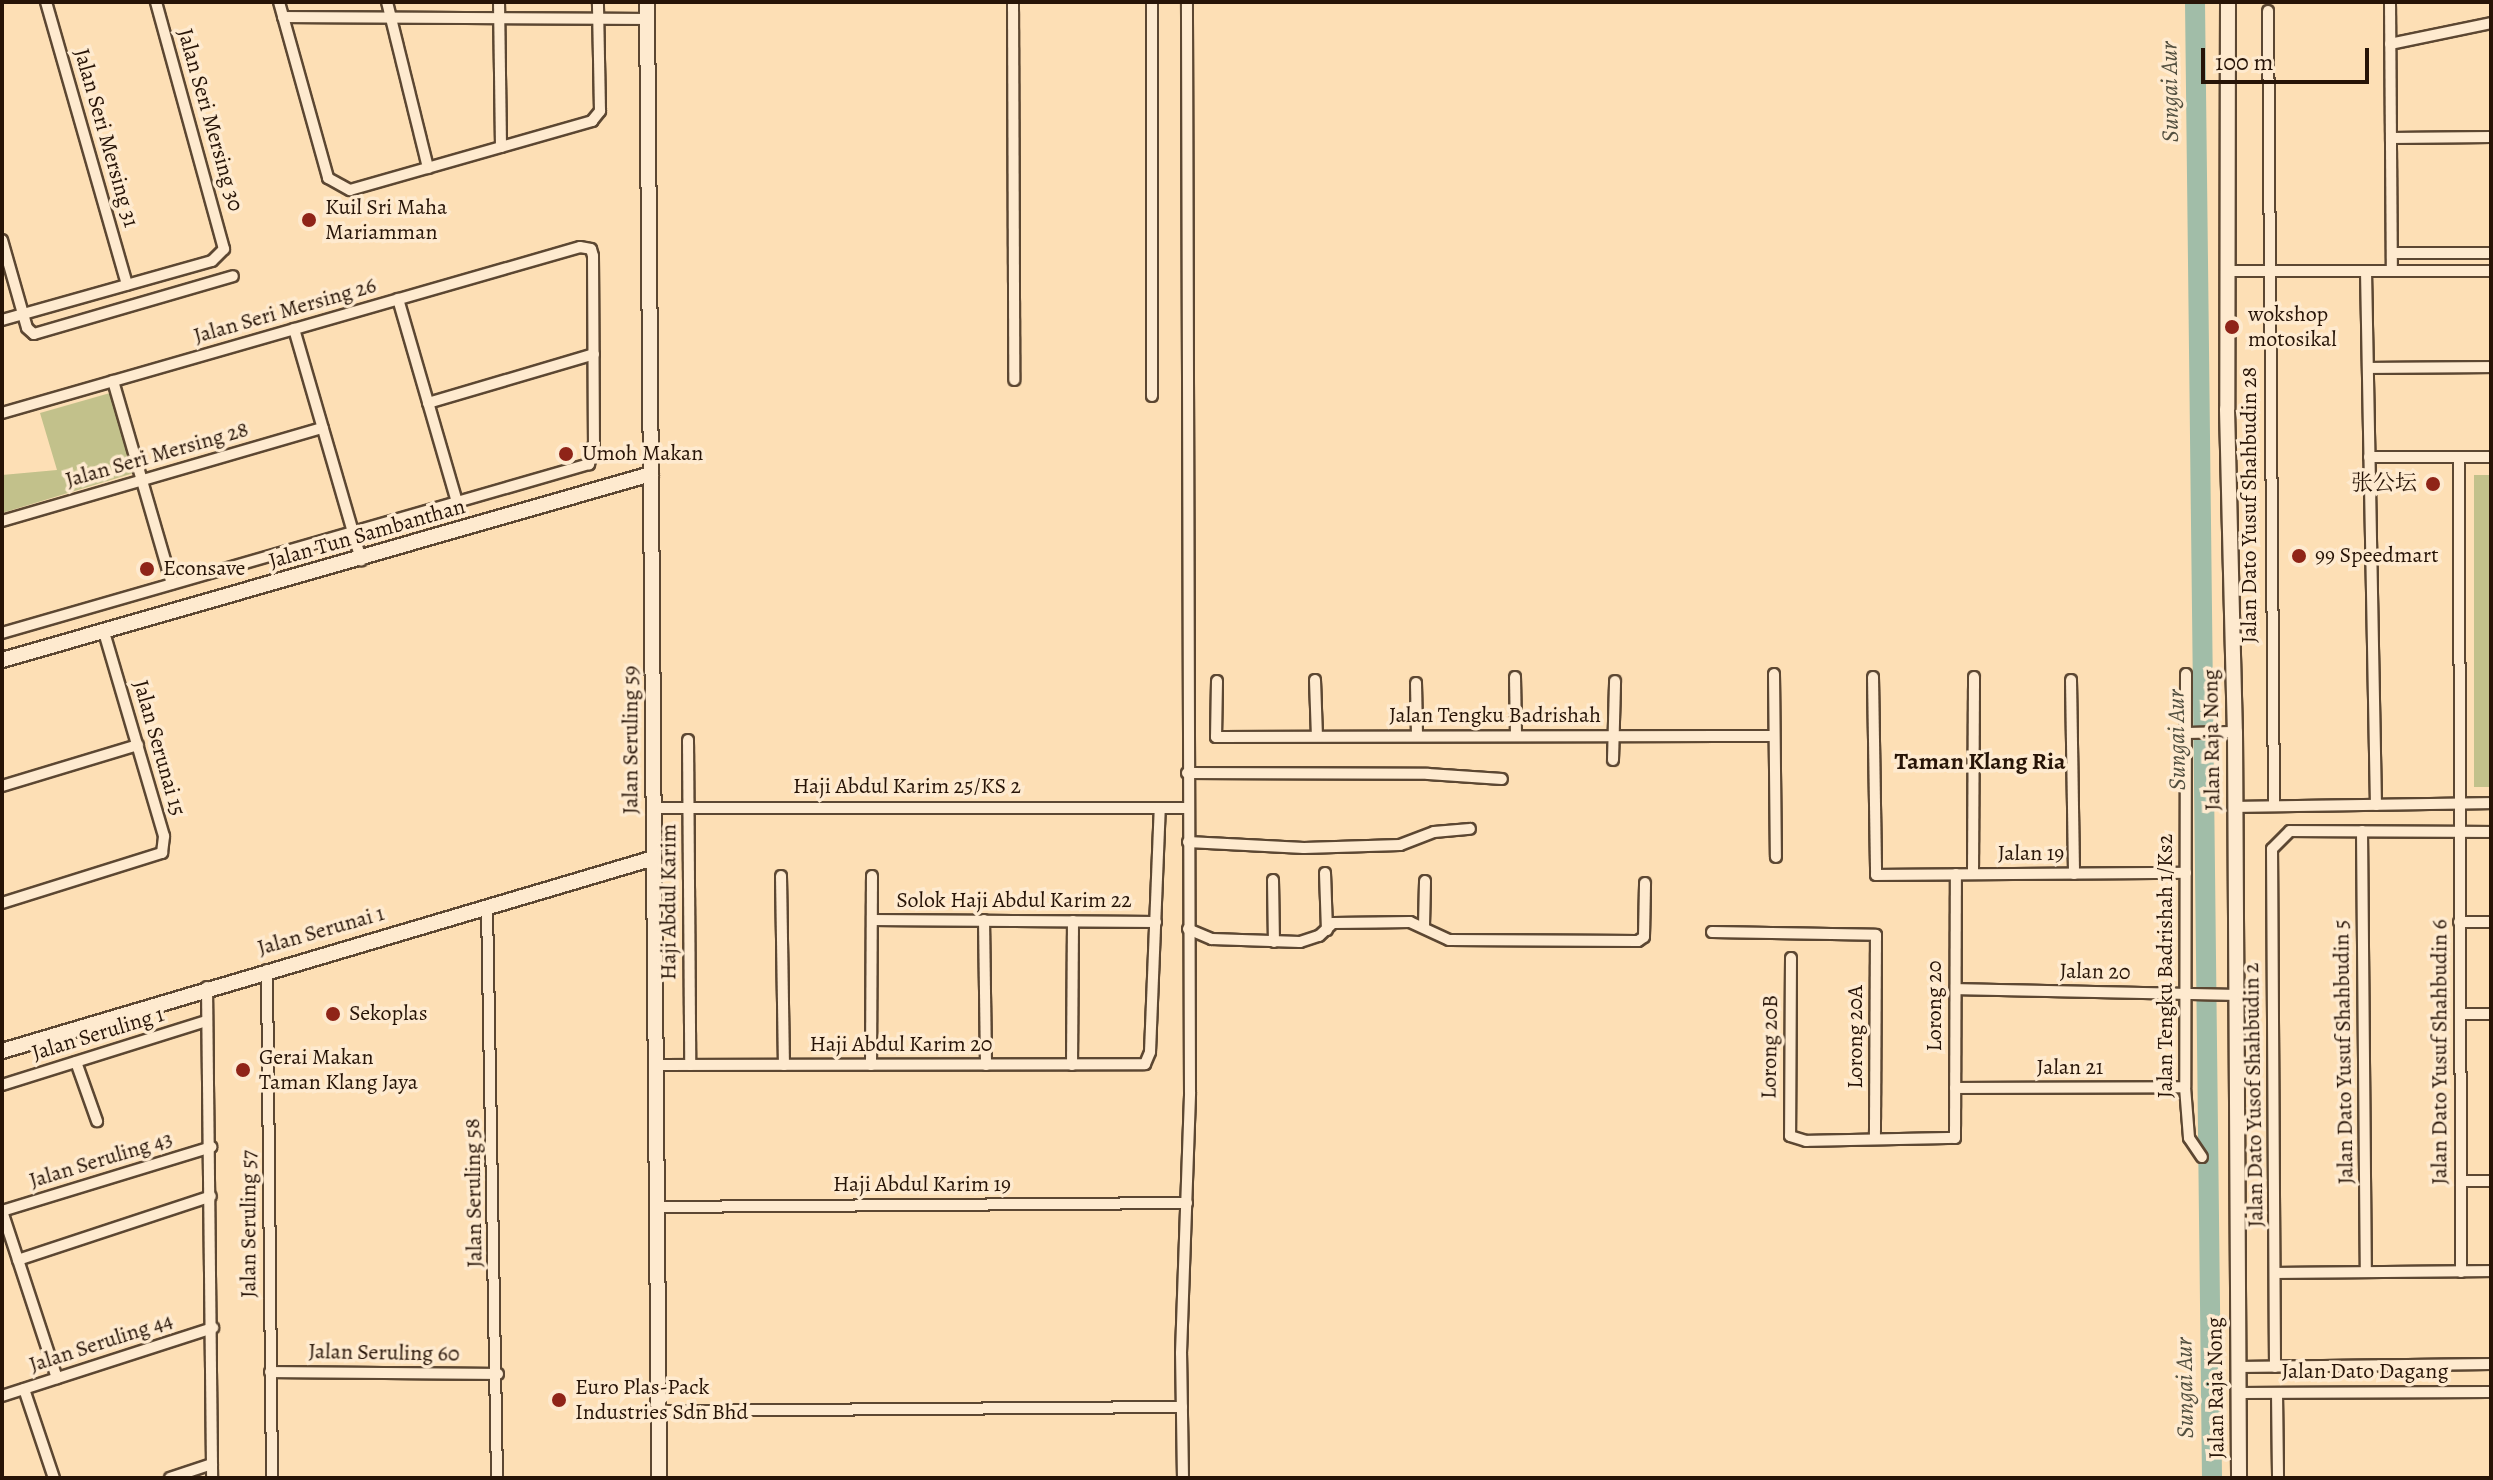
<!DOCTYPE html>
<meta charset="utf-8">
<style>
body{margin:0}
#map{position:relative;width:2493px;height:1480px;overflow:hidden;background:#fddfb5;font-family:Alegreya,"Noto Serif SC",serif}
div>[style]{position:absolute}
.green>*{inset:0;background:#c2c18b;transform-origin:0 0}
.river>*{height:20px;margin:-10px;padding:0 10px;transform-origin:10px;border-radius:10px;background:#a1bda8}
.roads{filter:drop-shadow(2px 0 #5c4732) drop-shadow(-2px 0 #5c4732) drop-shadow(0 2px #5c4732) drop-shadow(0 -2px #5c4732)}
.street>*{height:10px;margin:-5px;padding:0 5px;transform-origin:5px;border-radius:5px;background:#feeacf}
.secondary>*{height:14px;margin:-7px;padding:0 7px;transform-origin:7px;border-radius:7px;background:#feeacf}
.dots>*{width:22px;height:22px;translate:-50% -50%;box-sizing:border-box;border:4px solid #feeacf;border-radius:50%}
span{translate:-50% -50%;white-space:nowrap;text-align:center;line-height:1.15;-webkit-text-stroke:7px #feeacf;paint-order:stroke}
.street-label{font-size:22px;color:#271407}
.poi-label{font-size:22px;color:#271407}
.left{translate:0 -50%;text-align:left}
.right{translate:-100% -50%;text-align:right}
.water-label{font-size:24px;color:#524f3f;font-style:italic}
.neighbourhood-label{font-size:24px;color:#271407;font-weight:700}
.frame{position:absolute;inset:0;border:4px solid #271407;pointer-events:none}
.scale{position:absolute;left:2201px;top:48px;width:168px;height:36px;box-sizing:border-box;border:4px solid #271407;border-top:0;padding-left:10px;font-size:24px;line-height:28px;white-space:nowrap;color:#271407;-webkit-text-stroke:6px #feeacf;paint-order:stroke}
</style>
<div id="map">
<div class="green">
<i style="clip-path:polygon(110px 393px,134px 473px,2px 513px,2px 475px,57px 470px,40px 413px)"></i>
<i style="left:2474px;top:475px;width:17px;height:312px"></i>
</div>
<div class="river">
<i style="left:2195px;top:2px;width:1476px;rotate:89.34deg"></i>
</div>
<div class="roads">
<div class="street">
<i style="left:46px;top:2px;width:294px;rotate:74deg"></i>
<i style="left:279px;top:2px;width:183px;rotate:74.4deg"></i>
<i style="left:328px;top:178px;width:25px;rotate:29deg"></i>
<i style="left:350px;top:190px;width:252px;rotate:-15.9deg"></i>
<i style="left:592px;top:121px;width:13px;rotate:-51deg"></i>
<i style="left:600px;top:111px;width:109px;rotate:-91.1deg"></i>
<i style="left:387px;top:2px;width:171px;rotate:76.1deg"></i>
<i style="left:499px;top:2px;width:145px;rotate:89.2deg"></i>
<i style="left:1013px;top:2px;width:378px;rotate:89.8deg"></i>
<i style="left:2390px;top:2px;width:269px;rotate:89.6deg"></i>
<i style="left:2268px;top:11px;width:795px;rotate:89.57deg"></i>
<i style="left:283px;top:17px;width:364px;rotate:0.3deg"></i>
<i style="left:2390px;top:44px;width:103px;rotate:-11.7deg"></i>
<i style="left:2391px;top:138px;width:100px;rotate:-0.6deg"></i>
<i style="left:2px;top:240px;width:91px;rotate:74.1deg"></i>
<i style="left:27px;top:328px;width:9px;rotate:41deg"></i>
<i style="left:34px;top:334px;width:207px;rotate:-16.2deg"></i>
<i style="left:2392px;top:253px;width:99px"></i>
<i style="left:2229px;top:271px;width:262px"></i>
<i style="left:2366px;top:271px;width:534px;rotate:88.93deg"></i>
<i style="left:398px;top:299px;width:211px;rotate:73.8deg"></i>
<i style="left:2px;top:320px;width:218px;rotate:-15.7deg"></i>
<i style="left:212px;top:261px;width:17px;rotate:-45deg"></i>
<i style="left:224px;top:249px;width:256px;rotate:-105.4deg"></i>
<i style="left:294px;top:329px;width:241px;rotate:73.8deg"></i>
<i style="left:2368px;top:368px;width:123px;rotate:-0.5deg"></i>
<i style="left:113px;top:381px;width:211px;rotate:73.8deg"></i>
<i style="left:1152px;top:396px;width:394px;rotate:-90deg"></i>
<i style="left:428px;top:403px;width:173px;rotate:-16.4deg"></i>
<i style="left:2px;top:413px;width:601px;rotate:-16.02deg"></i>
<i style="left:580px;top:247px;width:11px;rotate:10deg"></i>
<i style="left:591px;top:249px;width:7px;rotate:74deg"></i>
<i style="left:593px;top:256px;width:187px;rotate:89.7deg"></i>
<i style="left:594px;top:443px;width:22px;rotate:103deg"></i>
<i style="left:589px;top:464px;width:611px;rotate:163.94deg"></i>
<i style="left:2369px;top:457px;width:122px"></i>
<i style="left:2459px;top:457px;width:815px;rotate:89.86deg"></i>
<i style="left:2px;top:521px;width:334px;rotate:-16.2deg"></i>
<i style="left:1774px;top:674px;width:183px;rotate:89.4deg"></i>
<i style="left:2186px;top:674px;width:413px;rotate:90.1deg"></i>
<i style="left:2185px;top:1087px;width:51px;rotate:85.5deg"></i>
<i style="left:2189px;top:1138px;width:23px;rotate:56deg"></i>
<i style="left:1515px;top:677px;width:59px;rotate:89deg"></i>
<i style="left:1873px;top:677px;width:198px;rotate:89.1deg"></i>
<i style="left:1876px;top:875px;width:310px;rotate:-0.4deg"></i>
<i style="left:1315px;top:680px;width:56px;rotate:88deg"></i>
<i style="left:2071px;top:680px;width:194px;rotate:89.1deg"></i>
<i style="left:1217px;top:681px;width:56px;rotate:91deg"></i>
<i style="left:1216px;top:737px;width:558px;rotate:-0.1deg"></i>
<i style="left:1416px;top:683px;width:53px;rotate:88.9deg"></i>
<i style="left:2186px;top:733px;width:49px;rotate:-1.2deg"></i>
<i style="left:688px;top:740px;width:325px;rotate:89.6deg"></i>
<i style="left:1613px;top:760px;width:79px;rotate:-88.5deg"></i>
<i style="left:1187px;top:773px;width:241px;rotate:0.2deg"></i>
<i style="left:1428px;top:774px;width:74px;rotate:3.9deg"></i>
<i style="left:2px;top:786px;width:142px;rotate:-16.8deg"></i>
<i style="left:2236px;top:807px;width:255px;rotate:-0.9deg"></i>
<i style="left:653px;top:808px;width:534px"></i>
<i style="left:2362px;top:831px;width:441px;rotate:89.5deg"></i>
<i style="left:1188px;top:842px;width:116px;rotate:3deg"></i>
<i style="left:1304px;top:848px;width:96px;rotate:-1.8deg"></i>
<i style="left:1400px;top:845px;width:36px;rotate:-21deg"></i>
<i style="left:1434px;top:832px;width:36px;rotate:-5deg"></i>
<i style="left:1325px;top:873px;width:57px;rotate:88deg"></i>
<i style="left:1973px;top:874px;width:197px;rotate:-89.7deg"></i>
<i style="left:781px;top:876px;width:189px;rotate:89.1deg"></i>
<i style="left:1273px;top:880px;width:62px;rotate:89.1deg"></i>
<i style="left:2px;top:903px;width:168px;rotate:-17.4deg"></i>
<i style="left:162px;top:853px;width:17px;rotate:-83deg"></i>
<i style="left:164px;top:836px;width:213px;rotate:-106.4deg"></i>
<i style="left:487px;top:906px;width:572px;rotate:89deg"></i>
<i style="left:872px;top:920px;width:284px;rotate:0.4deg"></i>
<i style="left:984px;top:920px;width:145px;rotate:89.2deg"></i>
<i style="left:2459px;top:922px;width:32px"></i>
<i style="left:1424px;top:926px;width:45px;rotate:-88.7deg"></i>
<i style="left:1188px;top:929px;width:26px;rotate:23deg"></i>
<i style="left:1212px;top:939px;width:88px;rotate:2deg"></i>
<i style="left:1300px;top:942px;width:20px;rotate:-18deg"></i>
<i style="left:1319px;top:936px;width:19px;rotate:-43deg"></i>
<i style="left:1333px;top:923px;width:77px;rotate:-0.7deg"></i>
<i style="left:1410px;top:922px;width:43px;rotate:24.8deg"></i>
<i style="left:1449px;top:940px;width:189px;rotate:0.3deg"></i>
<i style="left:1638px;top:941px;width:7px;rotate:-34deg"></i>
<i style="left:1644px;top:937px;width:54px;rotate:-88.9deg"></i>
<i style="left:1712px;top:932px;width:164px;rotate:1deg"></i>
<i style="left:1876px;top:935px;width:204px;rotate:90.3deg"></i>
<i style="left:1791px;top:958px;width:178px;rotate:90.3deg"></i>
<i style="left:1790px;top:1136px;width:17px;rotate:17deg"></i>
<i style="left:1806px;top:1141px;width:149px;rotate:-1.2deg"></i>
<i style="left:1955px;top:1138px;width:264px;rotate:-89.8deg"></i>
<i style="left:267px;top:970px;width:508px;rotate:89.44deg"></i>
<i style="left:207px;top:987px;width:491px;rotate:89.4deg"></i>
<i style="left:1956px;top:989px;width:278px;rotate:1.2deg"></i>
<i style="left:2460px;top:1014px;width:31px"></i>
<i style="left:76px;top:1062px;width:63px;rotate:70.4deg"></i>
<i style="left:655px;top:1065px;width:490px;rotate:-0.1deg"></i>
<i style="left:1145px;top:1064px;width:13px;rotate:-67deg"></i>
<i style="left:1150px;top:1052px;width:244px;rotate:-87.7deg"></i>
<i style="left:871px;top:1065px;width:189px;rotate:-89.7deg"></i>
<i style="left:1072px;top:1065px;width:144px;rotate:-89.6deg"></i>
<i style="left:2px;top:1085px;width:214px;rotate:-17.4deg"></i>
<i style="left:1955px;top:1088px;width:230px;rotate:-0.2deg"></i>
<i style="left:2461px;top:1181px;width:30px"></i>
<i style="left:656px;top:1207px;width:531px;rotate:-0.43deg"></i>
<i style="left:2px;top:1211px;width:219px;rotate:-17deg"></i>
<i style="left:2px;top:1211px;width:176px;rotate:71.8deg"></i>
<i style="left:18px;top:1260px;width:203px;rotate:-18.3deg"></i>
<i style="left:2276px;top:1273px;width:215px;rotate:-0.5deg"></i>
<i style="left:2238px;top:1367px;width:253px;rotate:-0.7deg"></i>
<i style="left:2275px;top:1367px;width:518px;rotate:-90.33deg"></i>
<i style="left:2272px;top:849px;width:25px;rotate:-45deg"></i>
<i style="left:2290px;top:831px;width:201px;rotate:0.3deg"></i>
<i style="left:270px;top:1372px;width:228px;rotate:0.5deg"></i>
<i style="left:24px;top:1389px;width:94px;rotate:71.4deg"></i>
<i style="left:2238px;top:1393px;width:253px;rotate:-0.2deg"></i>
<i style="left:2277px;top:1393px;width:85px;rotate:89.3deg"></i>
<i style="left:2px;top:1396px;width:222px;rotate:-17.9deg"></i>
<i style="left:658px;top:1411px;width:524px;rotate:-0.44deg"></i>
<i style="left:170px;top:1478px;width:44px;rotate:-18.4deg"></i>
<i style="left:1183px;top:1478px;width:125px;rotate:-90.9deg"></i>
<i style="left:1181px;top:1353px;width:261px;rotate:-88deg"></i>
<i style="left:1190px;top:1092px;width:1090px;rotate:-90.16deg"></i>
</div>
<div class="secondary">
<i style="left:647px;top:2px;width:1476px;rotate:89.53deg"></i>
<i style="left:2228px;top:2px;width:407px;rotate:90.1deg"></i>
<i style="left:2227px;top:409px;width:323px;rotate:88.6deg"></i>
<i style="left:2235px;top:732px;width:746px;rotate:89.69deg"></i>
<i style="left:2px;top:660px;width:675px;rotate:-15.99deg"></i>
<i style="left:2px;top:1051px;width:680px;rotate:-16.49deg"></i>
</div>
</div>
<div class="dots">
<i style="left:309px;top:220px;background:#8f2418"></i>
<i style="left:2232px;top:327px;background:#8f2418"></i>
<i style="left:566px;top:454px;background:#8f2418"></i>
<i style="left:2433px;top:484px;background:#8f2418"></i>
<i style="left:2299px;top:556px;background:#8f2418"></i>
<i style="left:147px;top:569px;background:#8f2418"></i>
<i style="left:333px;top:1014px;background:#8f2418"></i>
<i style="left:243px;top:1070px;background:#8f2418"></i>
<i style="left:559px;top:1400px;background:#8f2418"></i>
</div>
<div class="street-label">
<span style="left:210px;top:120px;rotate:74deg">Jalan Seri Mersing 30</span>
<span style="left:106px;top:138px;rotate:74deg">Jalan Seri Mersing 31</span>
<span style="left:285px;top:311px;rotate:-16deg">Jalan Seri Mersing 26</span>
<span style="left:157px;top:455px;rotate:-16deg">Jalan Seri Mersing 28</span>
<span style="left:2250px;top:505px;rotate:-90deg">Jalan Dato Yusuf Shahbudin 28</span>
<span style="left:367px;top:534px;rotate:-16deg">Jalan Tun Sambanthan</span>
<span style="left:1495px;top:716px">Jalan Tengku Badrishah</span>
<span style="left:631px;top:740px;rotate:-90deg">Jalan Seruling 59</span>
<span style="left:2212px;top:740px;rotate:-91deg">Jalan Raja Nong</span>
<span style="left:159px;top:748px;rotate:74deg">Jalan Serunai 15</span>
<span style="left:907px;top:787px">Haji Abdul Karim 25/KS 2</span>
<span style="left:2031px;top:854px">Jalan 19</span>
<span style="left:1014px;top:901px">Solok Haji Abdul Karim 22</span>
<span style="left:669px;top:902px;rotate:-90deg">Haji Abdul Karim</span>
<span style="left:321px;top:931px;rotate:-16deg">Jalan Serunai 1</span>
<span style="left:2166px;top:966px;rotate:-90deg">Jalan Tengku Badrishah 1/Ks2</span>
<span style="left:2095px;top:972px;rotate:1deg">Jalan 20</span>
<span style="left:1935px;top:1006px;rotate:-90deg">Lorong 20</span>
<span style="left:98px;top:1034px;rotate:-17deg">Jalan Seruling 1</span>
<span style="left:1856px;top:1037px;rotate:-90deg">Lorong 20A</span>
<span style="left:901px;top:1045px">Haji Abdul Karim 20</span>
<span style="left:1770px;top:1047px;rotate:-89deg">Lorong 20B</span>
<span style="left:2344px;top:1052px;rotate:-91deg">Jalan Dato Yusuf Shahbudin 5</span>
<span style="left:2440px;top:1052px;rotate:-90deg">Jalan Dato Yusuf Shahbudin 6</span>
<span style="left:2070px;top:1068px">Jalan 21</span>
<span style="left:2254px;top:1095px;rotate:-91deg">Jalan Dato Yusof Shahbudin 2</span>
<span style="left:101px;top:1160px;rotate:-17deg">Jalan Seruling 43</span>
<span style="left:922px;top:1185px">Haji Abdul Karim 19</span>
<span style="left:474px;top:1193px;rotate:-91deg">Jalan Seruling 58</span>
<span style="left:249px;top:1224px;rotate:-90deg">Jalan Seruling 57</span>
<span style="left:101px;top:1343px;rotate:-18deg">Jalan Seruling 44</span>
<span style="left:384px;top:1353px;rotate:1deg">Jalan Seruling 60</span>
<span style="left:2365px;top:1372px">Jalan Dato Dagang</span>
<span style="left:2216px;top:1388px;rotate:-91deg">Jalan Raja Nong</span>
</div>
<div class="poi-label">
<span class="left" style="left:325px;top:220px">Kuil Sri Maha<br>Mariamman</span>
<span class="left" style="left:2248px;top:327px">wokshop<br>motosikal</span>
<span class="left" style="left:582px;top:454px">Umoh Makan</span>
<span class="right" style="left:2417px;top:484px">张公坛</span>
<span class="left" style="left:2315px;top:556px">99 Speedmart</span>
<span class="left" style="left:163px;top:569px">Econsave</span>
<span class="left" style="left:349px;top:1014px">Sekoplas</span>
<span class="left" style="left:259px;top:1070px">Gerai Makan<br>Taman Klang Jaya</span>
<span class="left" style="left:575px;top:1400px">Euro Plas-Pack<br>Industries Sdn Bhd</span>
</div>
<div class="water-label">
<span style="left:2170px;top:92px;rotate:-91deg">Sungai Aur</span>
<span style="left:2177px;top:740px;rotate:-91deg">Sungai Aur</span>
<span style="left:2185px;top:1388px;rotate:-91deg">Sungai Aur</span>
</div>
<div class="neighbourhood-label">
<span style="left:1980px;top:762px">Taman Klang Ria</span>
</div>
<div class="frame"></div>
<div class="scale">100 m</div>
</div>
